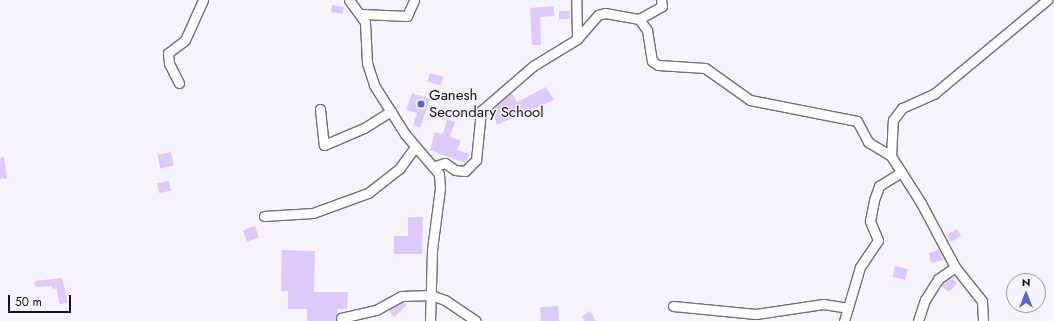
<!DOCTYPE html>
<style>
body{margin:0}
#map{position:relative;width:1054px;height:321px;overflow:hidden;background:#f7f3fd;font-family:Jost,sans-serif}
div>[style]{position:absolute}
.building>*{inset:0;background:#ddcafa;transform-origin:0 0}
.roads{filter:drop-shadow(1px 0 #737078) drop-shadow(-1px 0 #737078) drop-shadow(0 1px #737078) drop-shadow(0 -1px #737078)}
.minor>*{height:9px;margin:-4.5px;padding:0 4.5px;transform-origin:4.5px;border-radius:4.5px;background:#fff}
.dots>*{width:11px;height:11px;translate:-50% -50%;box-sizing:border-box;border:2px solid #f7f3fd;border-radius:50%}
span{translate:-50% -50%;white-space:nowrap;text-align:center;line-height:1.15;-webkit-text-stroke:3px #f7f3fd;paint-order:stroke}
.poi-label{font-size:15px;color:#141316}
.left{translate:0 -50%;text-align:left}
.north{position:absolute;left:1006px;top:273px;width:40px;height:40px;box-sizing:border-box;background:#f7f3fd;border:1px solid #9c99a1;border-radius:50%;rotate:0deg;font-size:11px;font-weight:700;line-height:16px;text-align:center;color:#141316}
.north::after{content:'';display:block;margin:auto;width:14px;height:18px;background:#5864db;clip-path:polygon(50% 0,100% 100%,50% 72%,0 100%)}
.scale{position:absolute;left:8px;top:295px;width:63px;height:18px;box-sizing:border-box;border:2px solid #141316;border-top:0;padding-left:5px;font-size:12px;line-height:14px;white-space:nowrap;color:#141316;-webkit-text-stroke:3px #f7f3fd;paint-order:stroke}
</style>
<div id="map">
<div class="building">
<i style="left:332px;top:5px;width:12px;height:7px;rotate:9deg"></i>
<i style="clip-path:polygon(554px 6px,554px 16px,540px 17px,541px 45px,532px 45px,530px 8px)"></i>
<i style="left:559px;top:11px;width:11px;height:8px"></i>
<i style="left:430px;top:73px;width:14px;height:9px;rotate:17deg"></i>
<i style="clip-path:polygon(546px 87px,554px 100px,497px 125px,492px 110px,508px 96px,512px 93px,517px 102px)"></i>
<i style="clip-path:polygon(412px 93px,430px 99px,420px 128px,413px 125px,417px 113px,406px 110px)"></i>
<i style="clip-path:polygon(447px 119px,455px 122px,450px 136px,461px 141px,457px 150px,470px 154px,465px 163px,430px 150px,435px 132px,443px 134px)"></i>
<i style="left:171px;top:152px;width:14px;height:14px;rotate:78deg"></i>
<i style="clip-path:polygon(4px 157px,7px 178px,0 179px,0 158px)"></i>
<i style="left:169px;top:181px;width:10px;height:12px;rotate:79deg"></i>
<i style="clip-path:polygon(408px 217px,423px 217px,422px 254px,394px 254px,394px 236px,408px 236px)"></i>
<i style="left:255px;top:226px;width:12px;height:13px;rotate:70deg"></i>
<i style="left:957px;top:229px;width:8px;height:12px;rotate:60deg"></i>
<i style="clip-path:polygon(282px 250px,315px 251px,314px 292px,348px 292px,347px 309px,338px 309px,336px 321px,307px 321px,307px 309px,288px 309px,288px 291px,281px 291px)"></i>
<i style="clip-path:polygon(939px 250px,944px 260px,931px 263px,929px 253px)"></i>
<i style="left:895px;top:266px;width:13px;height:11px;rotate:13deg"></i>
<i style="clip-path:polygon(951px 277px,957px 283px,949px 292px,941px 286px)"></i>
<i style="clip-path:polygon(62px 278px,68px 303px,59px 304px,57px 289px,53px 290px,52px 286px,35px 287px,34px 281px)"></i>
<i style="clip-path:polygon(404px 302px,407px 305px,394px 317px,388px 310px)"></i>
<i style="left:558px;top:306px;width:15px;height:18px;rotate:86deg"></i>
<i style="clip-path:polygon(590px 311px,596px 321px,585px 321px,582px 316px)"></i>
</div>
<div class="roads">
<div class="minor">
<i style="left:349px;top:0;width:27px;rotate:54deg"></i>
<i style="left:365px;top:22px;width:41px;rotate:87.2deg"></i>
<i style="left:367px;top:63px;width:23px;rotate:72deg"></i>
<i style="left:374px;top:85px;width:58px;rotate:57.7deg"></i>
<i style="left:405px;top:134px;width:52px;rotate:49.6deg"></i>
<i style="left:439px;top:174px;width:14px;rotate:86deg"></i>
<i style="left:440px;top:188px;width:63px;rotate:97.4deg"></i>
<i style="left:432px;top:250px;width:71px;rotate:91.6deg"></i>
<i style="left:362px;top:14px;width:45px;rotate:2.5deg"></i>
<i style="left:407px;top:16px;width:17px;rotate:-66deg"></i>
<i style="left:639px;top:19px;width:14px;rotate:54deg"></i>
<i style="left:647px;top:30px;width:31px;rotate:81deg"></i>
<i style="left:652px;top:61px;width:7px;rotate:34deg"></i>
<i style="left:658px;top:65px;width:47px;rotate:3.7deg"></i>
<i style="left:705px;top:68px;width:55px;rotate:35.4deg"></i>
<i style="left:750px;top:100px;width:109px;rotate:11.1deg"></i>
<i style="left:857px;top:121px;width:24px;rotate:62deg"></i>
<i style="left:868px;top:142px;width:27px;rotate:31deg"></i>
<i style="left:891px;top:156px;width:56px;rotate:57.4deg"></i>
<i style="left:921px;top:203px;width:72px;rotate:62deg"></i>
<i style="left:955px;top:267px;width:43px;rotate:51.5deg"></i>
<i style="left:982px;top:301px;width:20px;rotate:87deg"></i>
<i style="left:577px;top:39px;width:32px;rotate:-49deg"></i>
<i style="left:598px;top:15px;width:7px;rotate:-16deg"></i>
<i style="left:605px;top:13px;width:35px;rotate:10deg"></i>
<i style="left:639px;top:19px;width:26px;rotate:-29deg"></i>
<i style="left:662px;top:6px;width:6px;rotate:-99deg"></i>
<i style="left:179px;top:83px;width:22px;rotate:-117deg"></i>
<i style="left:169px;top:63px;width:10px;rotate:-96deg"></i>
<i style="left:168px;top:53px;width:21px;rotate:-37deg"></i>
<i style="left:185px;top:40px;width:44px;rotate:-65.8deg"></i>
<i style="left:320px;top:109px;width:36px;rotate:84deg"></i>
<i style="left:324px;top:145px;width:43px;rotate:-23deg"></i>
<i style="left:364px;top:128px;width:32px;rotate:-32deg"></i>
<i style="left:891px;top:156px;width:36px;rotate:-87deg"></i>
<i style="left:893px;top:120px;width:15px;rotate:-53deg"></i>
<i style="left:902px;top:108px;width:36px;rotate:-24deg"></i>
<i style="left:935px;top:93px;width:146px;rotate:-39.7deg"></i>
<i style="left:435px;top:166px;width:10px;rotate:-17deg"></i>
<i style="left:445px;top:163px;width:12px;rotate:35deg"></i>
<i style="left:455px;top:170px;width:10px;rotate:6deg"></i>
<i style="left:465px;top:171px;width:16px;rotate:-45deg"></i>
<i style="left:476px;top:160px;width:49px;rotate:-84.2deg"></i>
<i style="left:481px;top:111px;width:69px;rotate:-40.9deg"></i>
<i style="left:533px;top:66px;width:52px;rotate:-31.5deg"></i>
<i style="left:577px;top:39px;width:39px;rotate:-91deg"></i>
<i style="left:264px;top:216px;width:49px;rotate:-3.5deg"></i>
<i style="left:313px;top:213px;width:59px;rotate:-20deg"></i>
<i style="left:368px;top:193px;width:39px;rotate:-38deg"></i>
<i style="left:399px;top:169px;width:27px;rotate:-54deg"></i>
<i style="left:673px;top:306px;width:83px;rotate:5.5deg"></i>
<i style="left:756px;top:314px;width:68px;rotate:-8.5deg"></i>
<i style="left:823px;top:304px;width:25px;rotate:9deg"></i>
<i style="left:341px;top:318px;width:36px;rotate:-13deg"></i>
<i style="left:376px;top:310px;width:29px;rotate:-29deg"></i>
<i style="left:401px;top:296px;width:30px;rotate:-2deg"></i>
<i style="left:431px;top:295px;width:15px;rotate:20deg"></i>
<i style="left:445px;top:300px;width:37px;rotate:34deg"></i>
<i style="left:844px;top:321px;width:56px;rotate:-73.5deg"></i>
<i style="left:860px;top:267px;width:32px;rotate:-56deg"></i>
<i style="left:878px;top:240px;width:21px;rotate:-113deg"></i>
<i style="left:870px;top:221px;width:21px;rotate:-79deg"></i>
<i style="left:874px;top:200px;width:15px;rotate:-70deg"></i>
<i style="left:879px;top:186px;width:26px;rotate:-32deg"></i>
<i style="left:918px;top:321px;width:22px;rotate:-72deg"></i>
<i style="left:925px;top:300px;width:25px;rotate:-58deg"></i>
<i style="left:938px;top:279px;width:21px;rotate:-35deg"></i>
</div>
</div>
<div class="dots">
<i style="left:421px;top:104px;background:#5864db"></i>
</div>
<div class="poi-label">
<span class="left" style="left:429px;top:104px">Ganesh<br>Secondary School</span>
</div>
<div class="north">N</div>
<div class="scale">50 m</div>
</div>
